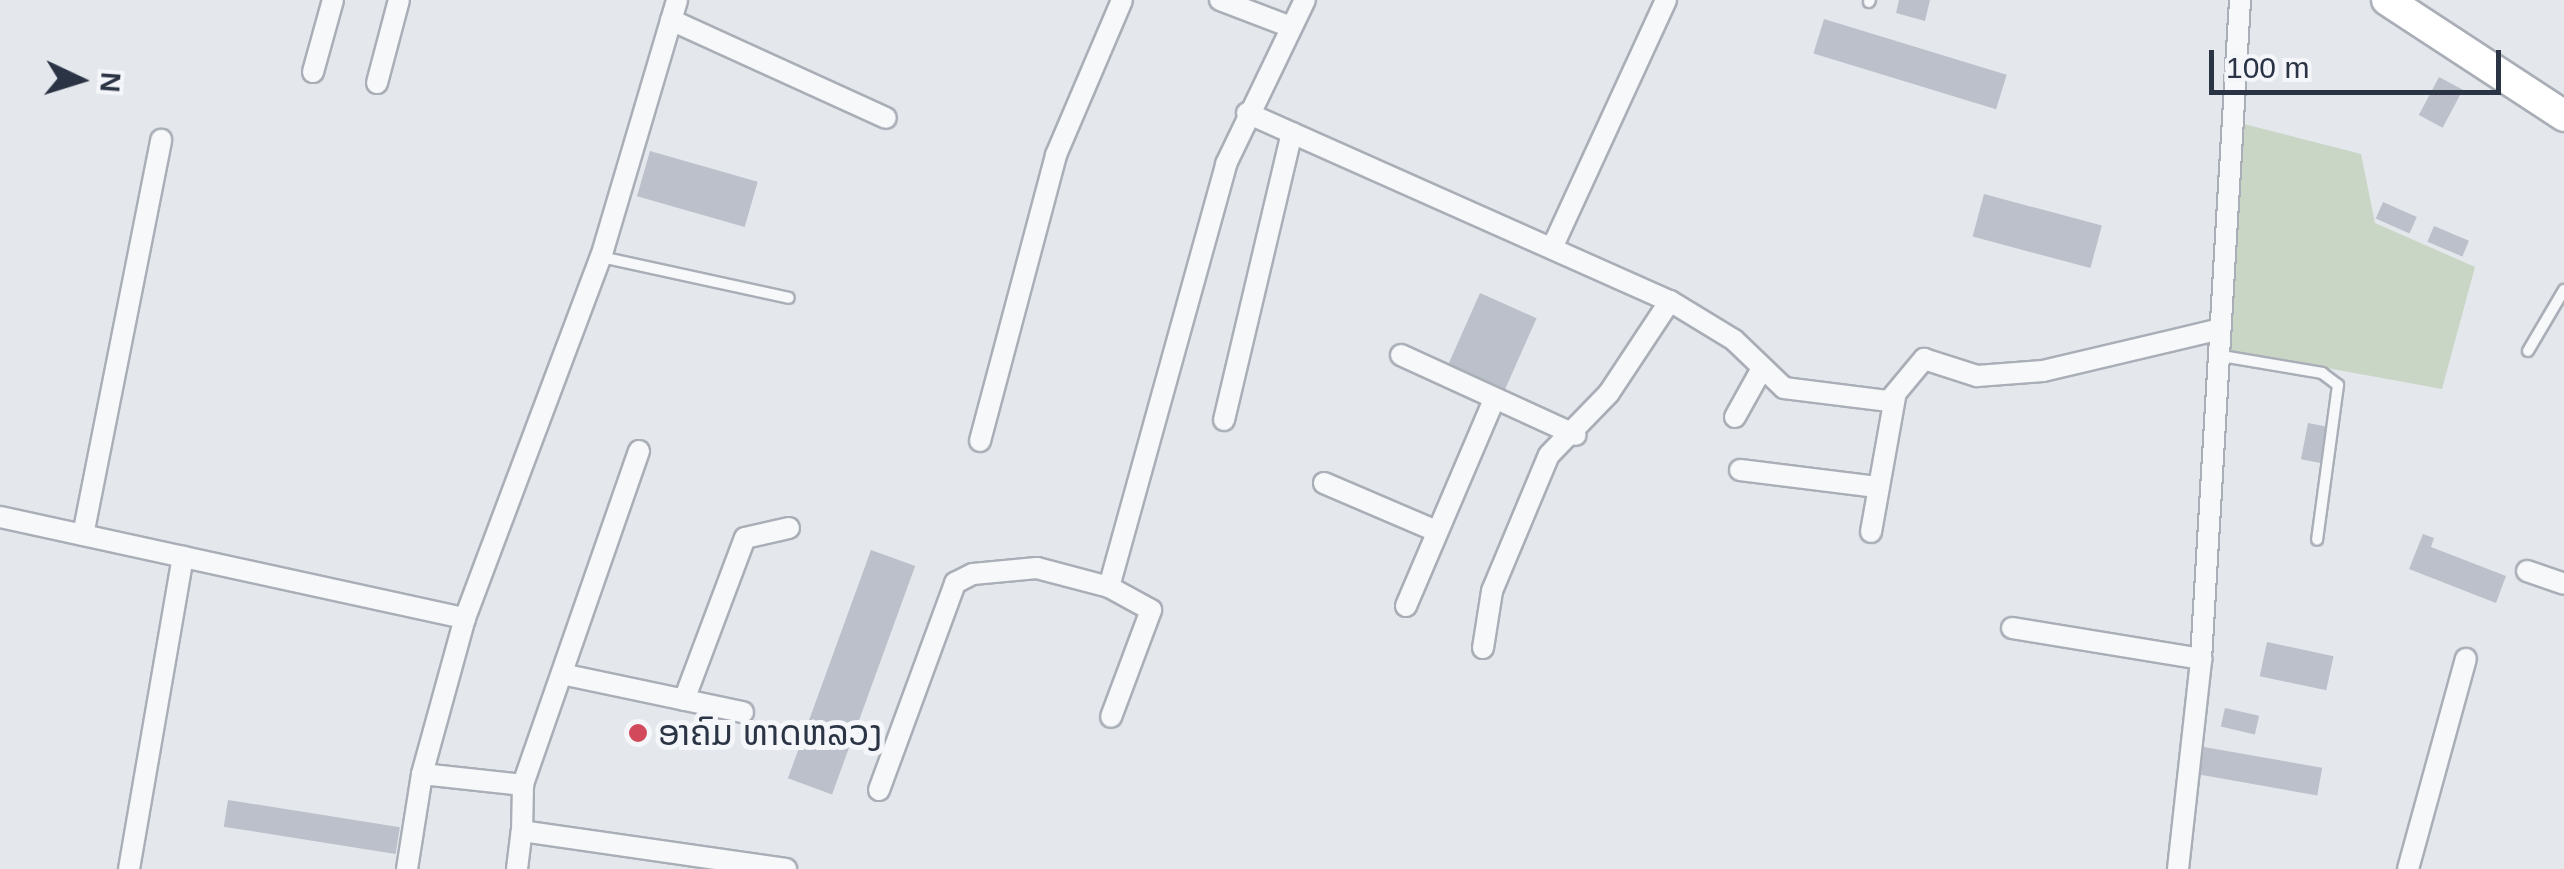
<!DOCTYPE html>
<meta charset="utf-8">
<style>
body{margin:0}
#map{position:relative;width:2564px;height:869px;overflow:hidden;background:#e4e7ec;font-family:Arial,"Noto Sans Lao",sans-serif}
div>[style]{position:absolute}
.green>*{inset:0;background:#c9d6c5}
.building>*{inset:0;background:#bbc0ca;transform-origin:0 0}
.roads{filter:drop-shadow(2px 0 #a9aeb7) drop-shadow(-2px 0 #a9aeb7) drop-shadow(0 2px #a9aeb7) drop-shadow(0 -2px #a9aeb7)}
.service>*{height:10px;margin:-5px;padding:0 5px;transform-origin:5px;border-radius:5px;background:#f7f8fa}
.minor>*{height:20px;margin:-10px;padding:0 10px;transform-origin:10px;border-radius:10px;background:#f7f8fa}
.secondary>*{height:30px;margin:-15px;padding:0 15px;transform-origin:15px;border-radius:15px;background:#fff}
.dots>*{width:28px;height:28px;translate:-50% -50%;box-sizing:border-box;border:5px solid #f4f6f9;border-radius:50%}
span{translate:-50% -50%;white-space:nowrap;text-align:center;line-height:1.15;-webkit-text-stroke:10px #f4f6f9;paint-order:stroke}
.poi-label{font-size:35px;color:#2b3445}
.left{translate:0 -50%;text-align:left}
.north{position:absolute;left:30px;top:30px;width:100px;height:100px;-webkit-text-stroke:8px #f4f6f9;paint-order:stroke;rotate:94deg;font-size:28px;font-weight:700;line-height:40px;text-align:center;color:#2b3445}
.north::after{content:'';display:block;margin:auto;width:35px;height:45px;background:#2b3445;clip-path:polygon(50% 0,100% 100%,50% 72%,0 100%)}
.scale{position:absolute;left:2209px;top:50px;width:292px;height:45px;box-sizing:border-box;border:5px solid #2b3445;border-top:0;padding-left:12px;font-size:30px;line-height:35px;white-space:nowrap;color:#2b3445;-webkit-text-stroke:8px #f4f6f9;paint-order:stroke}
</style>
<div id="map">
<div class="green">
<i style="clip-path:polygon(2244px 124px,2361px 154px,2375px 223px,2475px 267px,2442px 389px,2229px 350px)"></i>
</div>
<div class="building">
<i style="clip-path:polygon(1899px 0,1930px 0,1925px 21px,1896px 13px)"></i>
<i style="left:1824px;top:19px;width:191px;height:36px;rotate:17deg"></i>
<i style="left:2439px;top:77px;width:27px;height:43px;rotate:28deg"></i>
<i style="left:650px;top:151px;width:112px;height:47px;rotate:16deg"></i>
<i style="left:1984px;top:194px;width:122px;height:44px;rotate:15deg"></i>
<i style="left:2383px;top:202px;width:37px;height:18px;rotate:24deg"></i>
<i style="left:2434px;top:226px;width:38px;height:17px;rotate:23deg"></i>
<i style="left:1480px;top:293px;width:62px;height:82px;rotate:24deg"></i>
<i style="left:2308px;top:423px;width:21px;height:37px;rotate:11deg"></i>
<i style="clip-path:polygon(2423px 534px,2434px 538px,2431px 547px,2506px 576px,2496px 603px,2409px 569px)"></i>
<i style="left:871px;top:550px;width:47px;height:243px;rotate:20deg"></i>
<i style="left:2267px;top:642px;width:68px;height:35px;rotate:12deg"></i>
<i style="left:2225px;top:708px;width:35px;height:19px;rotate:13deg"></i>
<i style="left:2204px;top:747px;width:120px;height:28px;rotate:10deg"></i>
<i style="left:228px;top:800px;width:174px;height:27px;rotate:9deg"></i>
</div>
<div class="roads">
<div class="service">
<i style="left:1869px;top:2px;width:2px;rotate:-63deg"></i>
<i style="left:601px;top:257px;width:192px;rotate:12.3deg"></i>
<i style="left:2528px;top:351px;width:71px;rotate:-59.5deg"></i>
<i style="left:2216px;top:355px;width:108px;rotate:9.6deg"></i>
<i style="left:2322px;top:373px;width:20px;rotate:37deg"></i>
<i style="left:2338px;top:385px;width:156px;rotate:97.7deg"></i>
</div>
<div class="minor">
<i style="left:1220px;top:0;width:76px;rotate:20.8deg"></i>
<i style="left:671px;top:20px;width:236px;rotate:24.5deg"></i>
<i style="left:313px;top:72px;width:75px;rotate:-74.5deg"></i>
<i style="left:377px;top:83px;width:86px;rotate:-75.2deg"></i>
<i style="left:1247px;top:113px;width:463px;rotate:24deg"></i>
<i style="left:1670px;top:301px;width:75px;rotate:31.4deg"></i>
<i style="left:1734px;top:340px;width:69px;rotate:43.8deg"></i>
<i style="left:1784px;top:388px;width:106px;rotate:7.1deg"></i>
<i style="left:1889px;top:401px;width:55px;rotate:-50.2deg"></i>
<i style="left:1924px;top:359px;width:56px;rotate:17.8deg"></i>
<i style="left:1977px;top:376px;width:66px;rotate:-4.3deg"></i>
<i style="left:2043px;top:371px;width:178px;rotate:-13.3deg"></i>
<i style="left:1552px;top:248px;width:273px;rotate:-65.3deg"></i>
<i style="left:1401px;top:355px;width:192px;rotate:24.6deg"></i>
<i style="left:1735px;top:417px;width:51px;rotate:-60.9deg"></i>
<i style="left:1224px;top:420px;width:295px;rotate:-76.7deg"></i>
<i style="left:980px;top:441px;width:296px;rotate:-75.1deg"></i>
<i style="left:1056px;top:155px;width:168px;rotate:-66.9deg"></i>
<i style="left:639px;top:451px;width:354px;rotate:109.2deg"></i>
<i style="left:523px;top:785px;width:46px;rotate:91.2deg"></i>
<i style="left:522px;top:831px;width:267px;rotate:8.2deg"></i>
<i style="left:1740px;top:470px;width:138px;rotate:7.1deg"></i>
<i style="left:1324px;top:483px;width:122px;rotate:23.2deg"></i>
<i style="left:0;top:517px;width:476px;rotate:12.3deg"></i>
<i style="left:1871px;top:532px;width:137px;rotate:-79.9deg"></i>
<i style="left:83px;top:535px;width:403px;rotate:-78.8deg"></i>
<i style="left:2527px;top:571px;width:39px;rotate:19deg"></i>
<i style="left:1109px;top:587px;width:439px;rotate:-74.5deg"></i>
<i style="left:1226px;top:164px;width:182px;rotate:-64.3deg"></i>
<i style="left:1406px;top:606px;width:224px;rotate:-66.9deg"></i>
<i style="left:2012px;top:628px;width:192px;rotate:9.3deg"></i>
<i style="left:1483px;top:648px;width:58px;rotate:-81deg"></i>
<i style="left:1492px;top:591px;width:147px;rotate:-67.3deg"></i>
<i style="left:1549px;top:455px;width:86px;rotate:-45.9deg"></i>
<i style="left:1609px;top:393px;width:110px;rotate:-56.5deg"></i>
<i style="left:562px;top:674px;width:185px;rotate:11.9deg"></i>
<i style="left:684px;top:700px;width:173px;rotate:-69.4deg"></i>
<i style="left:745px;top:538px;width:45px;rotate:-12.8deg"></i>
<i style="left:422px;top:774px;width:102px;rotate:6.2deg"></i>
<i style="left:879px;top:790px;width:221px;rotate:-69.8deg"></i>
<i style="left:955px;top:583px;width:20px;rotate:-27deg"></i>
<i style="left:973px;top:574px;width:64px;rotate:-5.4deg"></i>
<i style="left:1037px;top:568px;width:74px;rotate:14.8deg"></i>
<i style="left:1109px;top:587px;width:48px;rotate:28.7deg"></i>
<i style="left:1151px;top:610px;width:114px;rotate:110.5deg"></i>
<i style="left:129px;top:869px;width:317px;rotate:-80.2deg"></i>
<i style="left:407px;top:869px;width:96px;rotate:-81deg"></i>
<i style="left:422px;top:774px;width:162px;rotate:-74.6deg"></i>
<i style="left:465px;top:618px;width:386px;rotate:-69.4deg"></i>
<i style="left:601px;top:257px;width:268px;rotate:-73.5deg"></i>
<i style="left:517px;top:869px;width:38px;rotate:-83deg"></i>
<i style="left:2178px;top:869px;width:211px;rotate:-83.7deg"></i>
<i style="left:2201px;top:659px;width:660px;rotate:-86.61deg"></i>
<i style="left:2408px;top:869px;width:218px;rotate:-74.6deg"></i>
</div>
<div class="secondary">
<i style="left:2387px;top:0;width:212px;rotate:33.2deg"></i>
</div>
</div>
<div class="dots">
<i style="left:638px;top:733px;background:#d1495b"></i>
</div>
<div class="poi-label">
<span class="left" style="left:658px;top:733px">ອາຄົມ ທາດຫລວງ</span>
</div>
<div class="north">N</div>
<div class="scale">100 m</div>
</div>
